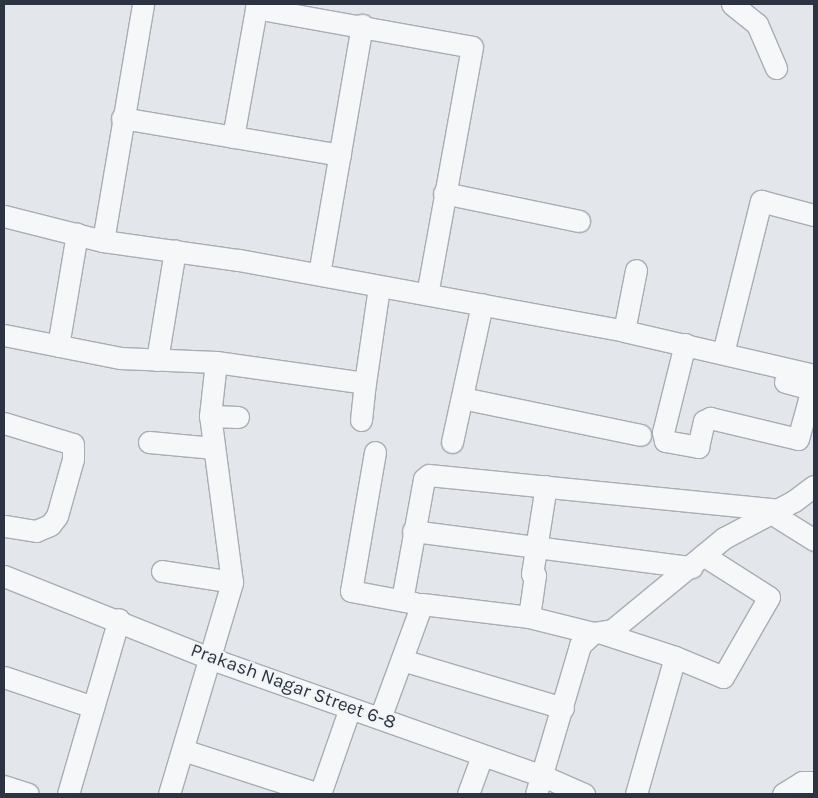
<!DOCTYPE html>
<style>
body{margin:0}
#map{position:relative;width:818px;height:798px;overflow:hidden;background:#e3e6ea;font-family:Karla,sans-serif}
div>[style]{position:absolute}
.roads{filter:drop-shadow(1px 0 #a8adb4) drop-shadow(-1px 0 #a8adb4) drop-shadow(0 1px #a8adb4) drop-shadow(0 -1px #a8adb4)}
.minor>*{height:21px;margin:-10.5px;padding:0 10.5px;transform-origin:10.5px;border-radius:10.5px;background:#f5f7f9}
span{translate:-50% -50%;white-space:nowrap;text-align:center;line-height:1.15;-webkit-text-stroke:4px #f2f5f7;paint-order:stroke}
.street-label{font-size:19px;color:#2c3441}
.frame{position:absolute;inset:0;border:5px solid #2c3441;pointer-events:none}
</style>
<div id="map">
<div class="roads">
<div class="minor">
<i style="left:732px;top:4px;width:32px;rotate:39deg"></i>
<i style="left:757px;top:24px;width:48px;rotate:66.6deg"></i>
<i style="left:256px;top:8px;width:219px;rotate:10.2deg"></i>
<i style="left:472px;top:47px;width:251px;rotate:100.3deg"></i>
<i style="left:122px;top:118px;width:221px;rotate:9.6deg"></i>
<i style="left:233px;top:137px;width:135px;rotate:-79.8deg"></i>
<i style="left:444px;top:193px;width:138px;rotate:11.7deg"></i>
<i style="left:4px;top:216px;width:102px;rotate:14.2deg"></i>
<i style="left:103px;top:241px;width:137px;rotate:8deg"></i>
<i style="left:239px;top:260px;width:391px;rotate:10.4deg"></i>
<i style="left:624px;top:331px;width:195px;rotate:13deg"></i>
<i style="left:103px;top:241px;width:240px;rotate:-80.4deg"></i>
<i style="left:319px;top:274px;width:253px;rotate:-80.2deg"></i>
<i style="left:624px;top:331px;width:62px;rotate:-78.9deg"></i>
<i style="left:4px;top:335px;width:118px;rotate:11.2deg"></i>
<i style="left:120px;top:358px;width:96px;rotate:2.4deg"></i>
<i style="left:216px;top:362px;width:150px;rotate:8deg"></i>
<i style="left:365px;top:383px;width:97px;rotate:-81.7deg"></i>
<i style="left:685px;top:344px;width:91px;rotate:104deg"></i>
<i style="left:663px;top:432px;width:9px;rotate:77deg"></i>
<i style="left:665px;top:441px;width:34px;rotate:10deg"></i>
<i style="left:698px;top:447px;width:27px;rotate:-77deg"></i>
<i style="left:704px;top:421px;width:7px;rotate:-27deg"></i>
<i style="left:710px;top:418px;width:90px;rotate:13.4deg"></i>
<i style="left:798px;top:439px;width:52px;rotate:-74.4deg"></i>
<i style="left:812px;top:389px;width:28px;rotate:-165deg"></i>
<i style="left:58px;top:346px;width:114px;rotate:-80.4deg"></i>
<i style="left:723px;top:353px;width:157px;rotate:-76deg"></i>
<i style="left:761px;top:201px;width:55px;rotate:14.8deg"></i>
<i style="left:157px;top:360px;width:111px;rotate:-80.7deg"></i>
<i style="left:462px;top:398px;width:182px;rotate:11.7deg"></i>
<i style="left:210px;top:416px;width:28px;rotate:2deg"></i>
<i style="left:361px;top:420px;width:37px;rotate:-84deg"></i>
<i style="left:4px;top:423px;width:72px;rotate:16.9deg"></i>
<i style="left:73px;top:444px;width:15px;rotate:90deg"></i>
<i style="left:73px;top:459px;width:59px;rotate:105.7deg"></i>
<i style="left:57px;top:516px;width:11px;rotate:128deg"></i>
<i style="left:50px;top:525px;width:15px;rotate:157deg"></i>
<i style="left:36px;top:531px;width:32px;rotate:-171deg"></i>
<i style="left:149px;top:442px;width:65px;rotate:5.3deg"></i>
<i style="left:452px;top:442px;width:141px;rotate:-77.7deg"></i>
<i style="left:375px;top:452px;width:141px;rotate:99.8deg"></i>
<i style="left:351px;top:591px;width:65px;rotate:10.6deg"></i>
<i style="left:771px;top:513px;width:51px;rotate:32.1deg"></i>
<i style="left:413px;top:531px;width:281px;rotate:7.4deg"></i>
<i style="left:162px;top:571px;width:71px;rotate:8.9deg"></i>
<i style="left:4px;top:576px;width:221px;rotate:21.8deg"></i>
<i style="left:209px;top:658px;width:354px;rotate:19.5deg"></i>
<i style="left:543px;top:776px;width:45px;rotate:23.7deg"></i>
<i style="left:402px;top:600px;width:123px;rotate:-79.7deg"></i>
<i style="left:424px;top:479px;width:6px;rotate:-39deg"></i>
<i style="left:429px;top:475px;width:350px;rotate:5.7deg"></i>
<i style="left:529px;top:617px;width:42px;rotate:-81.9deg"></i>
<i style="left:535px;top:575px;width:3px;rotate:-162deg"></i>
<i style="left:532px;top:574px;width:89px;rotate:-81deg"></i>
<i style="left:602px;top:633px;width:77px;rotate:18.2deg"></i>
<i style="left:675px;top:657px;width:52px;rotate:22.6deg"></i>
<i style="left:723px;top:677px;width:92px;rotate:-60.1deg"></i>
<i style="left:769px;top:597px;width:78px;rotate:-147.5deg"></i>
<i style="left:402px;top:660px;width:168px;rotate:16.6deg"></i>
<i style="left:4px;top:677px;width:94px;rotate:18.6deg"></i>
<i style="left:380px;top:718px;width:121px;rotate:-69.8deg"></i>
<i style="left:422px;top:604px;width:108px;rotate:6.9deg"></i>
<i style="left:529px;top:617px;width:66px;rotate:14deg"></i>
<i style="left:593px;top:633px;width:19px;rotate:-9deg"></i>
<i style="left:612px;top:630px;width:145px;rotate:-39.4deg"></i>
<i style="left:724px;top:538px;width:79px;rotate:-27.9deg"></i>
<i style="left:794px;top:501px;width:25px;rotate:-37deg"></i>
<i style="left:183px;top:750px;width:143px;rotate:17.9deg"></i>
<i style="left:4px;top:786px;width:25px;rotate:18deg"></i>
<i style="left:68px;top:794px;width:182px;rotate:-73.8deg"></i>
<i style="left:169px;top:794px;width:221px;rotate:-73.4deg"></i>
<i style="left:232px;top:582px;width:167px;rotate:-97.5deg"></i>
<i style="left:210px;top:416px;width:54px;rotate:-83.7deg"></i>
<i style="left:320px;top:794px;width:91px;rotate:-70.8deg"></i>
<i style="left:468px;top:794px;width:40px;rotate:-69.8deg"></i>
<i style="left:536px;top:794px;width:155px;rotate:-73.5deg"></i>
<i style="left:580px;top:645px;width:18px;rotate:-43deg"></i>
<i style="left:636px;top:794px;width:142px;rotate:-74.1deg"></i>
<i style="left:783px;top:794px;width:22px;rotate:-32deg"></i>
<i style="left:802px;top:782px;width:12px"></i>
</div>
</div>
<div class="street-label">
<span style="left:293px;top:687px;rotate:20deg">Prakash Nagar Street 6-8</span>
</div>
<div class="frame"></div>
</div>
